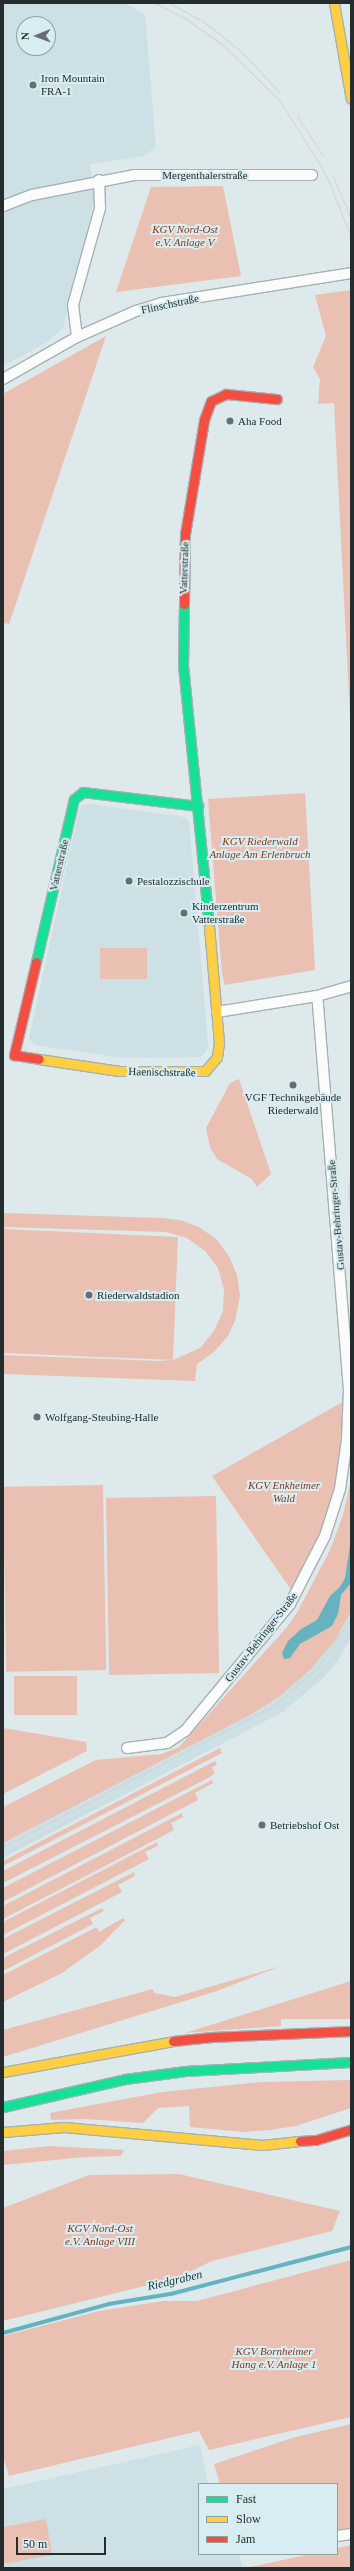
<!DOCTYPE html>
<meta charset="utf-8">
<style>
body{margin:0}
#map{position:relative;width:354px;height:2571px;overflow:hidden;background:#dee9eb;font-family:"Times New Roman",serif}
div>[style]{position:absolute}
.built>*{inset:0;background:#cce0e5}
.green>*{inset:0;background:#e9c0b2;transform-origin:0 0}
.water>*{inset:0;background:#65b3c1}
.stream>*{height:3.5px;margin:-1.75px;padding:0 1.75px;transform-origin:1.75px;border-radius:1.75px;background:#65b3c1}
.roads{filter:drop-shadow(1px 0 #a7b0b2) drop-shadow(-1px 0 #a7b0b2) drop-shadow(0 1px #a7b0b2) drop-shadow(0 -1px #a7b0b2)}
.street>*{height:10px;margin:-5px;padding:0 5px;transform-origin:5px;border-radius:5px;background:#fafcfc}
.fast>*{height:9px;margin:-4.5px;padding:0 4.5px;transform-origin:4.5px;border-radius:4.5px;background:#16e098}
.slow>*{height:9px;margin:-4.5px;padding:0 4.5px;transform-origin:4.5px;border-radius:4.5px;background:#ffcf43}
.jam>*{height:9px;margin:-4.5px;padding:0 4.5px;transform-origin:4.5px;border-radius:4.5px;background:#f24e42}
.tram>*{height:1px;margin:-0.5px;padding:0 0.5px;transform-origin:0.5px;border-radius:0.5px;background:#d1d5d6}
.dots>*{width:11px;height:11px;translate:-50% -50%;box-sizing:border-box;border:2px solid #d8edf1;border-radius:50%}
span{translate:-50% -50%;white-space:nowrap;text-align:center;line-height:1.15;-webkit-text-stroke:4px #d8edf1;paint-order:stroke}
.poi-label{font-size:11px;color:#242c2e}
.left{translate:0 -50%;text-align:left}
.street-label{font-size:11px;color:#242c2e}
.park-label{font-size:11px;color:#8a361a;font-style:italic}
.water-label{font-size:12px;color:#21383d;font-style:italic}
.frame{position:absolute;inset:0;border:4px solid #242c2e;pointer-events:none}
.legend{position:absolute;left:198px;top:2483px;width:140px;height:72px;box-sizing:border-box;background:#d8edf1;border:1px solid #90a0a3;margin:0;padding:5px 7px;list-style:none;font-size:12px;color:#242c2e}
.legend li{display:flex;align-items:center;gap:8px;height:20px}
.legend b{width:20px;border:1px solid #90a0a3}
.north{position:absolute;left:16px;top:16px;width:40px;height:40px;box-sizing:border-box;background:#d8edf1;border:1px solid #90a0a3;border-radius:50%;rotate:269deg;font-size:11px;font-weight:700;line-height:16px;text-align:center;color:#242c2e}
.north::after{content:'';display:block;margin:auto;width:14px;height:18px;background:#656e70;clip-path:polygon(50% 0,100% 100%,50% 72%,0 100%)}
.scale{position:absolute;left:16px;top:2537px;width:90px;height:18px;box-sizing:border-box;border:2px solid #242c2e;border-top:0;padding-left:5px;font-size:12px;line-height:14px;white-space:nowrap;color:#242c2e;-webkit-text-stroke:3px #d8edf1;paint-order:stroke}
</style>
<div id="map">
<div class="built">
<i style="clip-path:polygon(evenodd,3px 3px,125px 3px,145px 14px,156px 147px,144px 156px,90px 164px,94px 202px,63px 328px,46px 343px,3px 366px,3px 3px,24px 24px,48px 24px,48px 48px,24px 48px,24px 24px)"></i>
<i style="clip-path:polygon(89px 804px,179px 816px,186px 818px,189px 822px,208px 1043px,207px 1050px,201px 1057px,123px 1058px,34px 1045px,29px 1039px,79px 810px,83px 805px)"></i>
<i style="clip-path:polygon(351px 1172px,351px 1234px,348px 1190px)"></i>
<i style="clip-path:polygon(351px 1611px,351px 1638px,338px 1661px,323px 1678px,283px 1712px,3px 1858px,3px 1843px,250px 1715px,279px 1697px,320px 1658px)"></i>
<i style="clip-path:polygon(200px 2445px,208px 2484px,199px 2484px,199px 2554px,239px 2554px,243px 2568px,3px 2568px,3px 2489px)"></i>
</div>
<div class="green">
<i style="clip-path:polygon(223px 186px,241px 276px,116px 292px,151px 187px)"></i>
<i style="clip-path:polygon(351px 290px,351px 736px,334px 403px,318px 404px,320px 379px,313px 367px,326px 336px,315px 295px)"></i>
<i style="clip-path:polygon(106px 336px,9px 624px,3px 623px,3px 394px)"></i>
<i style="clip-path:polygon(305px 793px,315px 970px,225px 985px,222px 974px,208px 799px)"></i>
<i style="left:100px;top:948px;width:47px;height:31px"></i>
<i style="clip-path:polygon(239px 1079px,271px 1174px,257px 1187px,252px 1179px,217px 1159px,210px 1147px,206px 1128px,230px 1083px)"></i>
<i style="clip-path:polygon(3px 1213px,161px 1218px,180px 1220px,199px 1227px,216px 1239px,229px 1256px,237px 1275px,240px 1296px,235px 1321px,228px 1336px,214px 1352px,197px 1364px,195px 1381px,3px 1374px,3px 1355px,159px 1361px,173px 1360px,3px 1353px,3px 1229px,178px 1237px,173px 1360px,200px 1348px,214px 1331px,223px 1311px,224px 1289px,218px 1268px,205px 1251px,187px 1238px,166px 1232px,3px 1227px)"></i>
<i style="clip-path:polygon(346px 1400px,338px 1484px,325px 1528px,292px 1591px,212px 1476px)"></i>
<i style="clip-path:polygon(351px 1480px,351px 1611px,335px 1640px,311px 1669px,279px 1697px,250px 1715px,3px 1843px,3px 1807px,96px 1760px,162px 1754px,179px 1747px,287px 1627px,298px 1611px,330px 1550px,343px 1515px)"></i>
<i style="left:103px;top:1485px;width:185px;height:100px;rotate:89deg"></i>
<i style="left:216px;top:1496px;width:177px;height:110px;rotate:89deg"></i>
<i style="left:77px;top:1676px;width:39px;height:63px;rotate:90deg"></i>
<i style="clip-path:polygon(3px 1728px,86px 1742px,87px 1751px,3px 1794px)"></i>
<i style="clip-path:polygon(220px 1748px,222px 1753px,3px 1866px,3px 1861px)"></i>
<i style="clip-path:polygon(215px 1761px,217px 1765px,212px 1767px,215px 1773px,210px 1777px,3px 1883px,3px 1871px)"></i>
<i style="clip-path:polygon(212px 1780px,213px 1783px,195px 1793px,198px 1800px,3px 1902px,3px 1888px)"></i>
<i style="clip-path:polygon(182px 1813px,183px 1817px,171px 1823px,174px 1830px,157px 1839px,3px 1919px,3px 1906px)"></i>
<i style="clip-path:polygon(157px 1842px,158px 1846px,145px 1852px,149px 1859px,3px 1935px,3px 1922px)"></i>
<i style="clip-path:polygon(134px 1872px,135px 1876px,118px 1885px,122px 1892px,3px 1954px,3px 1939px)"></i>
<i style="clip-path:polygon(102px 1908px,104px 1911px,90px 1918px,93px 1924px,3px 1971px,3px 1958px)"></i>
<i style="clip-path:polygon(123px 1918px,125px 1920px,101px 1945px,62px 1973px,3px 2002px,3px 1975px,97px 1927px,99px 1932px)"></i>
<i style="clip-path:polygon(281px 1966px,217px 1991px,3px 2057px,3px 2030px,153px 1989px,154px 1993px,175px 1997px)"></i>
<i style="clip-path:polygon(351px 1981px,351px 2019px,281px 2019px,281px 2026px,185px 2033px)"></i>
<i style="clip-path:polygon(351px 2080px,351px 2108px,296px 2126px,270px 2130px,244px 2132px,190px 2127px,189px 2106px,158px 2108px,143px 2123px,85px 2119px,51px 2120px,50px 2113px,162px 2092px,262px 2082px)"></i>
<i style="clip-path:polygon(49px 2146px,124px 2150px,121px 2156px,86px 2157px,3px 2165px,3px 2151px)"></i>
<i style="clip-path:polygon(179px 2174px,340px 2211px,332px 2231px,212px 2261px,177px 2278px,3px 2321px,3px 2208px,89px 2175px)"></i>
<i style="clip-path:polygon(351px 2260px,351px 2417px,209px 2450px,199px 2431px,9px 2476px,3px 2456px,3px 2336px,99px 2311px,163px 2301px,197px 2301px)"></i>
<i style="clip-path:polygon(351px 2424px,351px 2528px,337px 2530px,337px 2484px,220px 2484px,214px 2464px,292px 2438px)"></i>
<i style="clip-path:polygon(46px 2519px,52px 2555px,3px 2564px,3px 2527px)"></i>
<i style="clip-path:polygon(351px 2545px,351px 2568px,246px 2568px,311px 2554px,337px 2554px,337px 2548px)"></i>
</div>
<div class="water">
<i style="clip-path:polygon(351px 1539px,351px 1583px,341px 1595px,338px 1614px,332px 1626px,300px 1644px,290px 1658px,284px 1659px,282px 1653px,288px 1641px,301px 1629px,317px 1620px,330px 1596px,340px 1587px,345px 1578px)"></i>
</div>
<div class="stream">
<i style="left:3px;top:2333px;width:110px;rotate:-15.3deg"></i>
<i style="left:109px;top:2304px;width:63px;rotate:-9.2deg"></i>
<i style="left:171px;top:2294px;width:186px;rotate:-14.6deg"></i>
</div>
<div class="roads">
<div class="street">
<i style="left:3px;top:206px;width:31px;rotate:-21deg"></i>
<i style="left:32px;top:195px;width:105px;rotate:-11deg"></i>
<i style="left:135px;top:175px;width:177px"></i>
<i style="left:77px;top:337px;width:32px;rotate:-97deg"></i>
<i style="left:73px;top:305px;width:101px;rotate:-74.4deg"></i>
<i style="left:100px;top:208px;width:28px;rotate:-92deg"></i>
<i style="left:3px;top:379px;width:85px;rotate:-29.6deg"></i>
<i style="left:77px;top:337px;width:64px;rotate:-23.8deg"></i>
<i style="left:136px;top:311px;width:27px;rotate:-17deg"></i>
<i style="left:162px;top:303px;width:191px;rotate:-9deg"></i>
<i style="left:217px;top:1012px;width:101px;rotate:-9.1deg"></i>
<i style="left:317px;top:996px;width:35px;rotate:-16deg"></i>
<i style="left:127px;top:1748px;width:40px;rotate:-7.1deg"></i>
<i style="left:167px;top:1743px;width:22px;rotate:-34deg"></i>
<i style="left:185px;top:1731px;width:165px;rotate:-50.4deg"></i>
<i style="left:290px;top:1604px;width:76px;rotate:-62.8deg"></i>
<i style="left:325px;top:1536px;width:49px;rotate:-72.3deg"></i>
<i style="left:340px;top:1489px;width:49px;rotate:-81.9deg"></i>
<i style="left:347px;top:1440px;width:50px;rotate:-87.7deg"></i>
<i style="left:349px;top:1390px;width:395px;rotate:-94.6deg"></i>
<i style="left:337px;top:2536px;width:14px;rotate:-8deg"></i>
</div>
<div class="fast">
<i style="left:184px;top:604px;width:61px;rotate:90.9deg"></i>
<i style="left:183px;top:665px;width:263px;rotate:84.3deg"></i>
<i style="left:36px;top:962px;width:167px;rotate:-76.9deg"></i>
<i style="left:74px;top:799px;width:11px;rotate:-38deg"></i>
<i style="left:83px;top:792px;width:116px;rotate:6.9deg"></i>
<i style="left:3px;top:2107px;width:125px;rotate:-12.9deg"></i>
<i style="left:125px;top:2079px;width:61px;rotate:-7.6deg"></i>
<i style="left:185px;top:2071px;width:166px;rotate:-3.1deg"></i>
</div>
<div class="slow">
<i style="left:334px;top:3px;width:97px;rotate:80deg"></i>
<i style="left:39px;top:1059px;width:81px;rotate:8.5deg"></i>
<i style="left:119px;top:1071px;width:86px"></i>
<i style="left:205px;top:1071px;width:18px;rotate:-49deg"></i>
<i style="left:217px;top:1057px;width:14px;rotate:-82deg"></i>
<i style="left:219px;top:1043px;width:116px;rotate:-94.9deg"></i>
<i style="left:3px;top:2072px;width:173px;rotate:-10.3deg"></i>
<i style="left:3px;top:2132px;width:61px;rotate:-4.7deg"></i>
<i style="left:64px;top:2127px;width:199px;rotate:5.2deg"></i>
<i style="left:262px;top:2145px;width:38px;rotate:-6deg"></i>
</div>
<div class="jam">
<i style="left:184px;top:604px;width:70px;rotate:-89.2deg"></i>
<i style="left:185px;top:534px;width:116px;rotate:-80.5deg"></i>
<i style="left:204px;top:420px;width:20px;rotate:-70deg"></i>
<i style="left:211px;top:401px;width:17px;rotate:-25deg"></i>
<i style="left:226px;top:394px;width:51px;rotate:5.6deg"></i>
<i style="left:36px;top:962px;width:96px;rotate:103.3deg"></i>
<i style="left:14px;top:1055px;width:25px;rotate:9deg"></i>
<i style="left:173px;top:2041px;width:39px;rotate:-6deg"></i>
<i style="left:212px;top:2037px;width:139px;rotate:-2.5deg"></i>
<i style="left:300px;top:2141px;width:16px;rotate:-4deg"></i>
<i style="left:316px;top:2140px;width:37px;rotate:-17deg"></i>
</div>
</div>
<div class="tram">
<i style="left:155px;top:3px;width:34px;rotate:27deg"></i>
<i style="left:185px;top:18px;width:47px;rotate:35.4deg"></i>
<i style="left:223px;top:45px;width:80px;rotate:44.5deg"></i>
<i style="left:280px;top:101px;width:85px;rotate:58deg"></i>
<i style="left:325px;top:173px;width:68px;rotate:67.6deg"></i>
<i style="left:169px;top:3px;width:40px;rotate:28deg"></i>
<i style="left:204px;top:22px;width:29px;rotate:38deg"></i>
<i style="left:227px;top:40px;width:25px;rotate:40deg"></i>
<i style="left:246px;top:56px;width:50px;rotate:47.4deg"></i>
<i style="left:297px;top:116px;width:48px;rotate:57deg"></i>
<i style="left:333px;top:177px;width:45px;rotate:66.3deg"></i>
<i style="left:300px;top:1693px;width:46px;rotate:-45.9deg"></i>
<i style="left:332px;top:1660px;width:35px;rotate:-57deg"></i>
<i style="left:3px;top:1847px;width:305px;rotate:-27.6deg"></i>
<i style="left:273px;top:1706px;width:58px;rotate:-40.8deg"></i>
<i style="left:317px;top:1668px;width:60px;rotate:-55.8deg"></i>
<i style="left:3px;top:1854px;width:122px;rotate:-27.4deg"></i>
</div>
<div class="dots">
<i style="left:33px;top:85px;background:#656e70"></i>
<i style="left:230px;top:421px;background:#656e70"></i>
<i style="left:129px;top:881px;background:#656e70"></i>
<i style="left:184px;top:913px;background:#656e70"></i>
<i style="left:293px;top:1085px;background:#656e70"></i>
<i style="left:89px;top:1295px;background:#656e70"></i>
<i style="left:37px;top:1417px;background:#656e70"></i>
<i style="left:262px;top:1825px;background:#656e70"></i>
</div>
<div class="poi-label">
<span class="left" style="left:41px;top:85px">Iron Mountain<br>FRA-1</span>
<span class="left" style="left:238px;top:421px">Aha Food</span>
<span class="left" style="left:137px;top:881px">Pestalozzischule</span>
<span class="left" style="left:192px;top:913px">Kinderzentrum<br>Vatterstraße</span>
<span style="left:293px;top:1104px">VGF Technikgebäude<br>Riederwald</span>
<span class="left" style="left:97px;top:1295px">Riederwaldstadion</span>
<span class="left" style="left:45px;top:1417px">Wolfgang-Steubing-Halle</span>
<span class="left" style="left:270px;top:1825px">Betriebshof Ost</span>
</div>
<div class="street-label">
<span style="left:205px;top:175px">Mergenthalerstraße</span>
<span style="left:170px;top:304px;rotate:-12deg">Flinschstraße</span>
<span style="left:184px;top:568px;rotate:-88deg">Vatterstraße</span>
<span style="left:59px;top:865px;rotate:-77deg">Vatterstraße</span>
<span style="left:162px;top:1072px;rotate:1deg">Haenischstraße</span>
<span style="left:336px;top:1215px;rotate:-95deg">Gustav-Behringer-Straße</span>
<span style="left:261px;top:1637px;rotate:-52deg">Gustav-Behringer-Straße</span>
</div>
<div class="park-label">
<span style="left:185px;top:236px">KGV Nord-Ost<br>e.V. Anlage V</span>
<span style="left:260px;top:848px">KGV Riederwald<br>Anlage Am Erlenbruch</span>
<span style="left:284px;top:1492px">KGV Enkheimer<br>Wald</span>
<span style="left:100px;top:2235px">KGV Nord-Ost<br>e.V. Anlage VIII</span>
<span style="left:274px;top:2358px">KGV Bornheimer<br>Hang e.V. Anlage 1</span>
</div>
<div class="water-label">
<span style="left:175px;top:2281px;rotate:-13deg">Riedgraben</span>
</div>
<div class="frame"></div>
<ul class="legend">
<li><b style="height:5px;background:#16e098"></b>Fast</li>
<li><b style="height:5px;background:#ffcf43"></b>Slow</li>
<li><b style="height:5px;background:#f24e42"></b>Jam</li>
</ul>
<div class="north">N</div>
<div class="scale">50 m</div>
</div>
